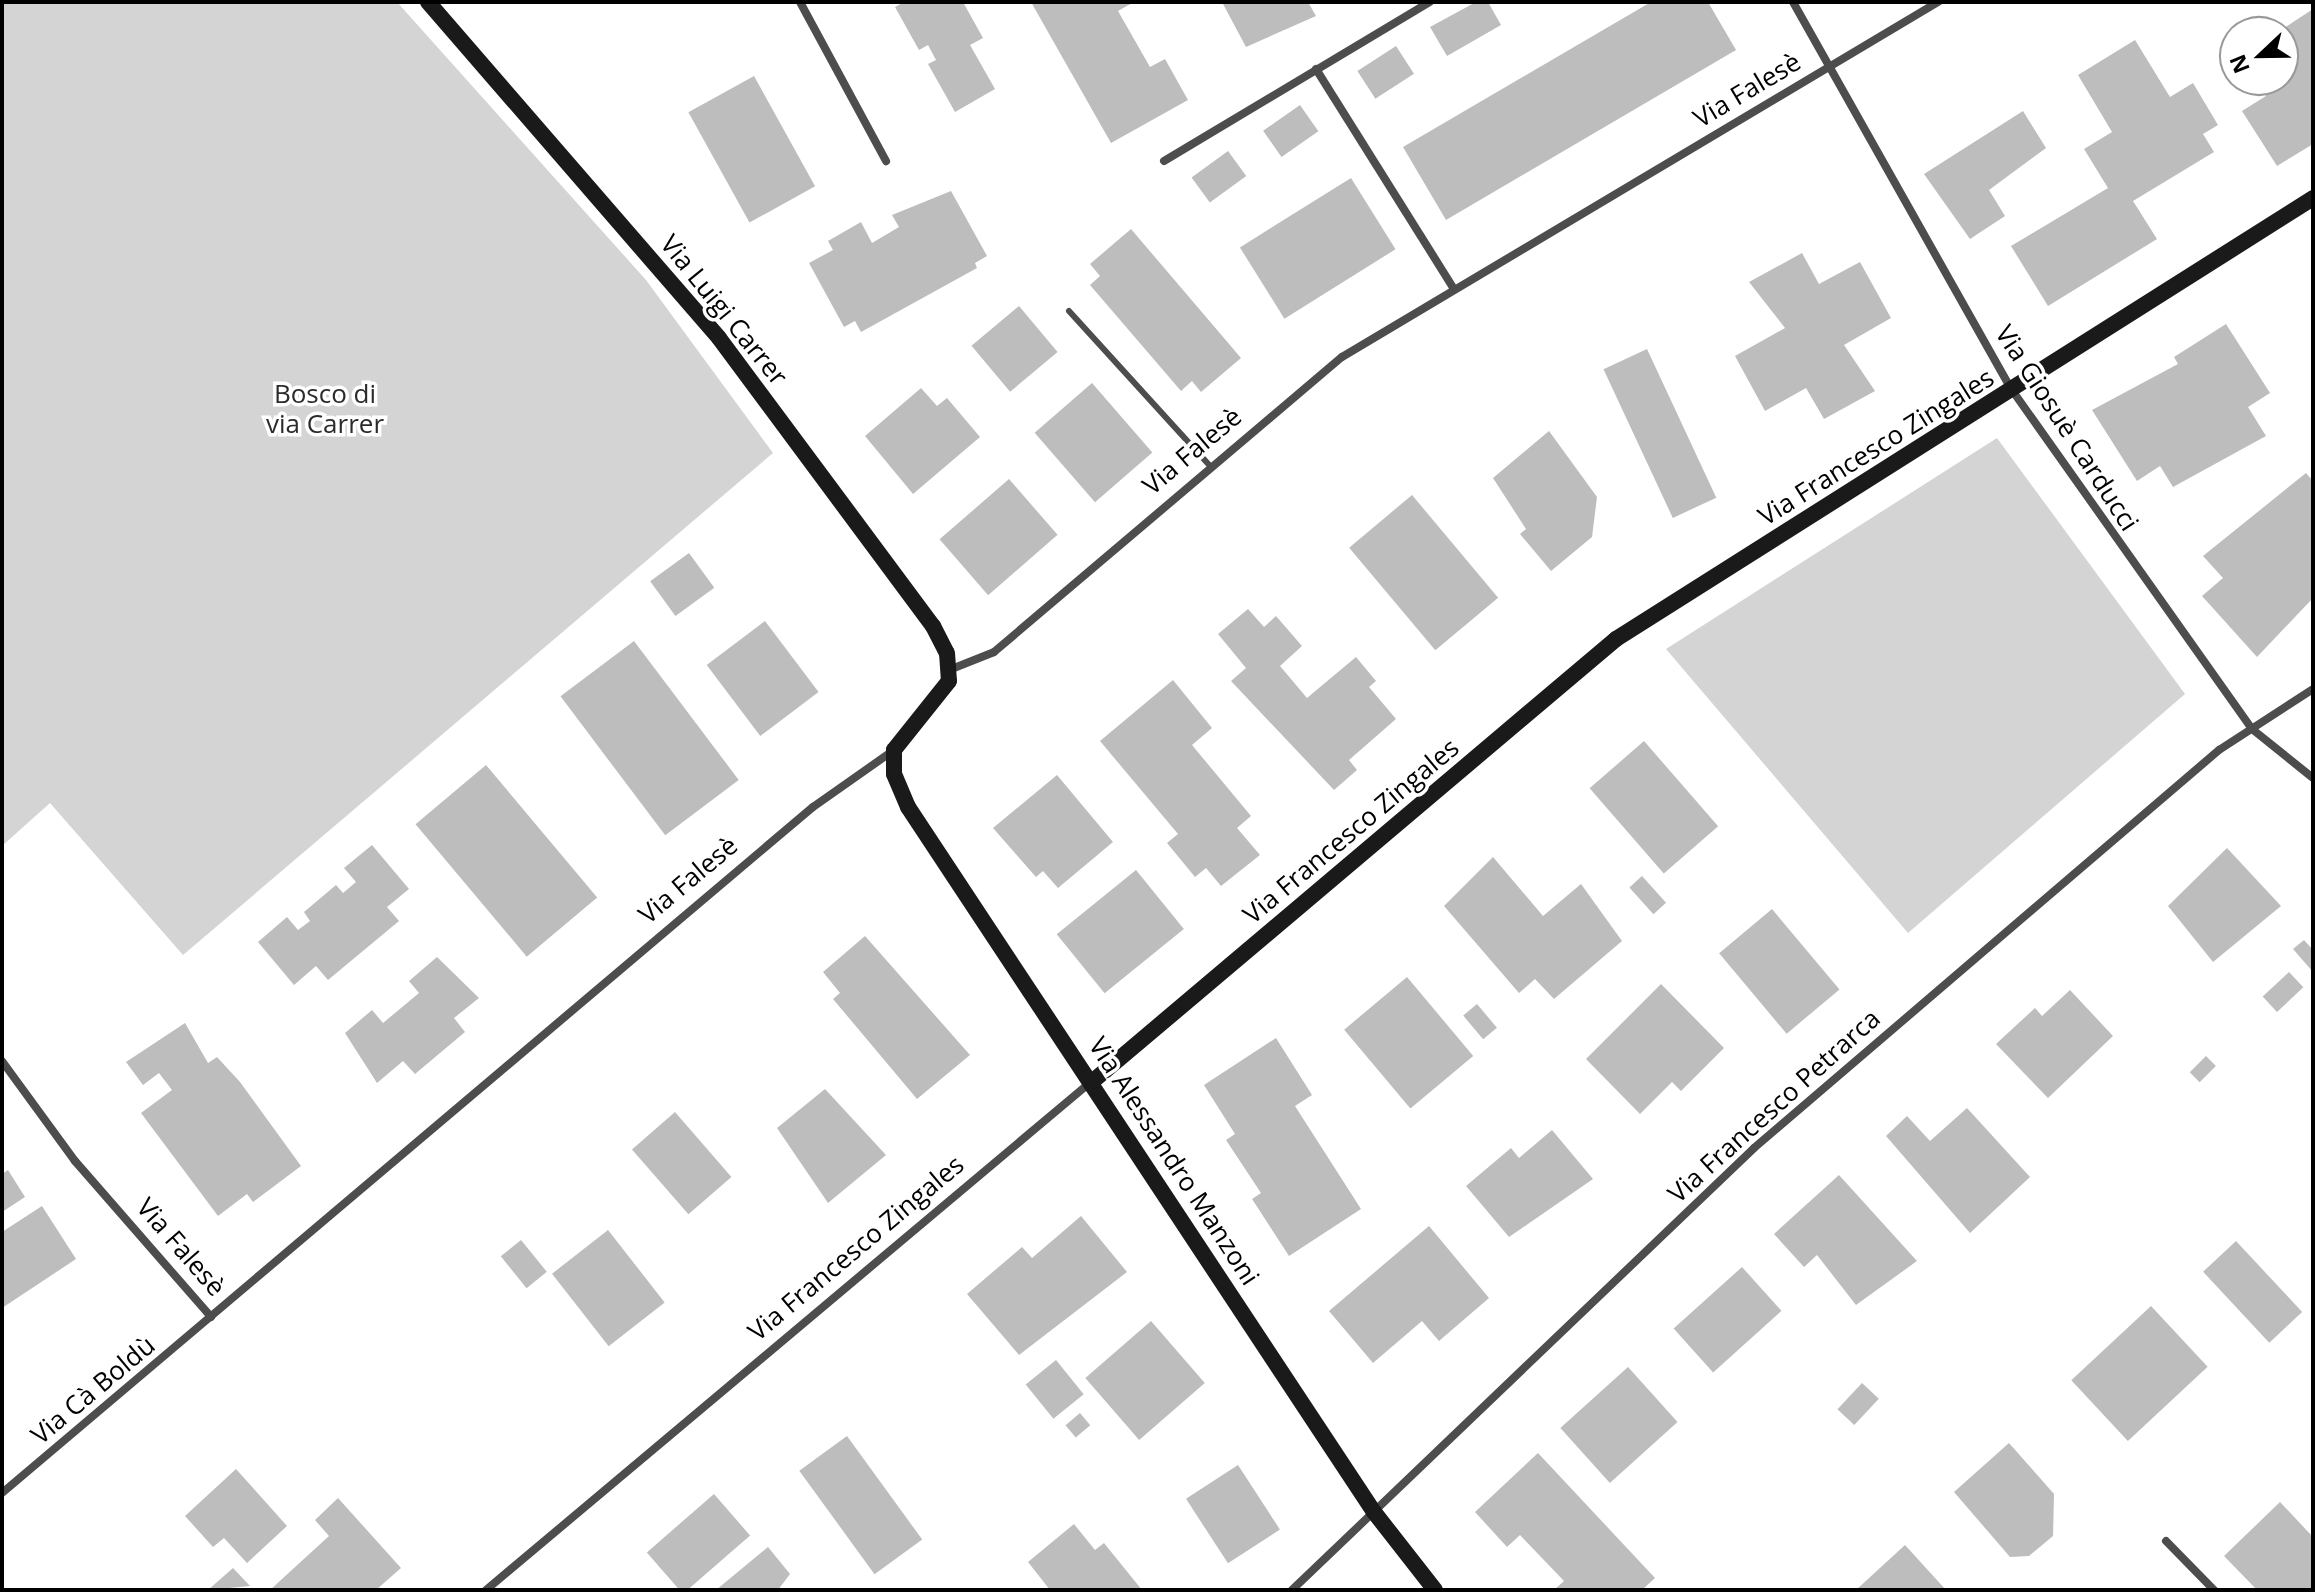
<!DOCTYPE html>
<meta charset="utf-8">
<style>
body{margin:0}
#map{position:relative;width:2315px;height:1592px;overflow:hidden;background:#fff;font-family:"Open Sans",sans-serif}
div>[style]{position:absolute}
.green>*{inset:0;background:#d4d4d4}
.building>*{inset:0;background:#bdbdbd;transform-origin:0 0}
.lane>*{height:6px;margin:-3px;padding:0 3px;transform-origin:3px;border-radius:3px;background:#4d4d4d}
.street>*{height:8px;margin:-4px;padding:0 4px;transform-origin:4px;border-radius:4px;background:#4d4d4d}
.secondary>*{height:16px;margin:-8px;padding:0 8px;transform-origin:8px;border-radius:8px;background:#1a1a1a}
span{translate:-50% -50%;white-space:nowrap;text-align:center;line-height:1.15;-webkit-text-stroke:7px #fff;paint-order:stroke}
.street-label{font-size:26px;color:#000}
.park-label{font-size:26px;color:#2b2b2b}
.frame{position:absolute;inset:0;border:4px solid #000;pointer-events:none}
.north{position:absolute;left:2219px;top:16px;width:80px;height:80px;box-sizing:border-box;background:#fff;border:2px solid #999;border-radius:50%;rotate:248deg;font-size:22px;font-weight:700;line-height:32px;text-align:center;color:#000}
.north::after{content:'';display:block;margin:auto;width:28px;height:36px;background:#000;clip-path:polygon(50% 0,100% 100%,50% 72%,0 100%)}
</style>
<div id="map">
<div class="green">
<i style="clip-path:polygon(2px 2px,397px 2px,646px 280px,773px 453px,183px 955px,50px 803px,2px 846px)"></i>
<i style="clip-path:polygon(1997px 438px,2185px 694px,1908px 933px,1666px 649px)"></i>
</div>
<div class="building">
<i style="clip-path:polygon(904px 2px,963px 2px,983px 38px,970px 45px,995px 89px,955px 112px,928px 64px,936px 60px,928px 45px,919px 50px,895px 7px)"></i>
<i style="clip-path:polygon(1031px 2px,1134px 2px,1118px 11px,1150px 67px,1165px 59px,1188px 100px,1111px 143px)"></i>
<i style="clip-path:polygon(1222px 2px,1308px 2px,1316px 16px,1246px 47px)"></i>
<i style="clip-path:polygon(1476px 2px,1488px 2px,1501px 25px,1447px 56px,1430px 27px)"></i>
<i style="clip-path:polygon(1651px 2px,1708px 2px,1736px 50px,1446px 220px,1403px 147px)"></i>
<i style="clip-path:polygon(2313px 9px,2313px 144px,2277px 166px,2242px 111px,2266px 96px,2256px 80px,2283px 80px,2278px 32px)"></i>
<i style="clip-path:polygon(2135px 40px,2170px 97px,2193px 83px,2218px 125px,2203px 134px,2214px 152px,2133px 201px,2157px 239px,2048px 306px,2011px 246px,2108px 188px,2084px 149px,2112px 132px,2078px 75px)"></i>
<i style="left:1396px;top:46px;width:33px;height:46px;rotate:57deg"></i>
<i style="left:754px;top:76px;width:126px;height:75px;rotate:61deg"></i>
<i style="left:1300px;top:105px;width:32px;height:45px;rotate:55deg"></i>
<i style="clip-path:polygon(2023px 111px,2046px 148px,1989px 190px,2005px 216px,1970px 239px,1924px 174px)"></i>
<i style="left:1228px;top:151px;width:31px;height:45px;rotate:54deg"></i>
<i style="left:1351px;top:178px;width:84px;height:131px;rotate:58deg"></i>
<i style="clip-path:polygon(951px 191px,987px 256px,975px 263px,977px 268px,861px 332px,855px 321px,844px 327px,809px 263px,833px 250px,828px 241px,861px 222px,872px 243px,899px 227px,892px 215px)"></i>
<i style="clip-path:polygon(1131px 229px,1241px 358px,1201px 392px,1192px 381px,1181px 391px,1090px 285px,1100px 276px,1090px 264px)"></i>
<i style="clip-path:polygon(1802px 253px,1819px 284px,1860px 262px,1891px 318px,1844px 345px,1875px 391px,1824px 419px,1806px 388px,1765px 411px,1735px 356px,1785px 328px,1749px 282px)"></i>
<i style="left:1019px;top:306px;width:60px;height:62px;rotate:50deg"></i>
<i style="clip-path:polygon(2226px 324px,2270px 393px,2248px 407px,2266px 436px,2173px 487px,2160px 466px,2137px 481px,2092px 410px,2178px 364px,2174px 357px)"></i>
<i style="left:1647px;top:349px;width:164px;height:48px;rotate:65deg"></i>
<i style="left:1092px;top:383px;width:92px;height:76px;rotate:49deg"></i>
<i style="clip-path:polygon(921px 388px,937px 406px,947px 398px,980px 437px,913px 494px,865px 436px)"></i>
<i style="clip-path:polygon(1549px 431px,1597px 497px,1592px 537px,1551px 571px,1520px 534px,1526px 529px,1493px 478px)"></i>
<i style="clip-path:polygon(2306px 473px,2313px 481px,2313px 598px,2257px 657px,2202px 596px,2223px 578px,2203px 556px)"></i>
<i style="left:1009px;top:479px;width:74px;height:92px;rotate:49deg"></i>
<i style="left:1412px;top:495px;width:134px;height:82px;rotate:50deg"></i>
<i style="left:689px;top:553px;width:43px;height:48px;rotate:54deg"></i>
<i style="clip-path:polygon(1248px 609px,1264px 627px,1276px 616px,1302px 646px,1280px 666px,1307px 698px,1356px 657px,1376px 681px,1369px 687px,1396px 719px,1349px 760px,1357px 770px,1334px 790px,1231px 681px,1246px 668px,1218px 634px)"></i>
<i style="left:765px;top:621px;width:89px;height:73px;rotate:53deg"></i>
<i style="left:634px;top:641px;width:174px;height:92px;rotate:53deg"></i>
<i style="clip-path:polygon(1173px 680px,1212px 728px,1192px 745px,1251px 816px,1237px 828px,1260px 855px,1221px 886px,1206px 868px,1195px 877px,1167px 843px,1178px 834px,1100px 741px)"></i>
<i style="left:1644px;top:741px;width:113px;height:72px;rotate:49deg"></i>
<i style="left:486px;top:765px;width:173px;height:92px;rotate:50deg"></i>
<i style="clip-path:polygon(1057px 775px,1113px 842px,1058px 888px,1043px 871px,1036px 877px,993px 828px)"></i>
<i style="clip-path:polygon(372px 845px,409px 889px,387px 907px,399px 921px,328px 980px,316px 966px,294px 985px,258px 942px,287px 917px,298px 930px,310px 921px,304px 912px,336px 885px,343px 893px,356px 882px,344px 868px)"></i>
<i style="clip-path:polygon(2227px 848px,2281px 906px,2213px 962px,2168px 906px)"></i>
<i style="clip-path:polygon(1493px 857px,1543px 916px,1581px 884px,1622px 941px,1554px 999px,1535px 979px,1519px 993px,1444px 906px)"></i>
<i style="left:1136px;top:870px;width:76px;height:102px;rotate:51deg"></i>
<i style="left:1642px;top:876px;width:36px;height:17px;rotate:48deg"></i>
<i style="left:1772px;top:909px;width:105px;height:69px;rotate:50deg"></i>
<i style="clip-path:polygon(865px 936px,970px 1055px,917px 1099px,833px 999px,840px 993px,823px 972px)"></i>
<i style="clip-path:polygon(2304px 940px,2313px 950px,2313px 972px,2293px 949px)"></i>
<i style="clip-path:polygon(437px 957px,479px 998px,454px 1018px,465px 1032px,415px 1074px,403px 1061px,377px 1083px,345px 1033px,372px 1010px,383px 1023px,419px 993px,409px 981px)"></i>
<i style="left:2289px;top:972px;width:21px;height:36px;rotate:47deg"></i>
<i style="left:1407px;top:977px;width:103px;height:82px;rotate:50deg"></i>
<i style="clip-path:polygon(1661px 984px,1724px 1048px,1681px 1091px,1672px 1082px,1640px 1114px,1586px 1059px)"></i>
<i style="clip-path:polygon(2070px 990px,2113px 1036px,2048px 1098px,1996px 1044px,2035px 1008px,2042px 1016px)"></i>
<i style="left:1477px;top:1004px;width:31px;height:18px;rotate:50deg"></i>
<i style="clip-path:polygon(185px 1023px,208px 1063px,217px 1057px,240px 1082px,301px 1166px,253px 1202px,247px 1194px,218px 1216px,141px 1113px,172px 1090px,159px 1073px,143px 1085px,126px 1062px)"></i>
<i style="clip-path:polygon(1276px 1038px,1312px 1095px,1295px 1106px,1361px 1209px,1289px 1256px,1252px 1199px,1261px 1193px,1226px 1140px,1235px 1134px,1204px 1085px)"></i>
<i style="left:2206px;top:1056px;width:14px;height:23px;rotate:45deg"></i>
<i style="clip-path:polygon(825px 1089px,886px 1155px,828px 1203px,777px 1128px)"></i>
<i style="clip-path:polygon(1967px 1108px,2030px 1177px,1970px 1233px,1886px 1136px,1907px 1116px,1930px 1141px)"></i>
<i style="left:675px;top:1112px;width:86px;height:57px;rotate:49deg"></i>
<i style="clip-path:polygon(1552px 1130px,1593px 1179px,1509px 1237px,1466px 1186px,1511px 1148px,1519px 1158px)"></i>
<i style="clip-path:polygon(8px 1170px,25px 1197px,2px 1212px,2px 1174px)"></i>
<i style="clip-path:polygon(1839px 1175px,1917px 1261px,1856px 1305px,1817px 1255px,1804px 1267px,1774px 1234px)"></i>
<i style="clip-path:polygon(42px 1206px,76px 1259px,2px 1308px,2px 1232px)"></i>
<i style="clip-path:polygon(1081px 1216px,1127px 1272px,1019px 1355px,967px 1294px,1022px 1247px,1032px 1258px)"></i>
<i style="clip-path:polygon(1429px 1226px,1489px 1298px,1439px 1341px,1422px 1321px,1373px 1363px,1329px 1311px)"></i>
<i style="left:608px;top:1230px;width:92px;height:71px;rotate:52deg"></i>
<i style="left:521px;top:1240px;width:41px;height:26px;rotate:51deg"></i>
<i style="left:2236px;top:1241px;width:97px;height:45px;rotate:47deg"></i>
<i style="left:1742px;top:1267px;width:59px;height:92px;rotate:48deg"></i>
<i style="left:2151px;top:1306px;width:83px;height:109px;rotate:47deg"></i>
<i style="left:1151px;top:1321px;width:82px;height:87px;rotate:49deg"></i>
<i style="left:1056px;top:1360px;width:44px;height:39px;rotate:51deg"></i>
<i style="left:1628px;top:1367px;width:74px;height:91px;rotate:48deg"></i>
<i style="left:1862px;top:1383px;width:23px;height:36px;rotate:43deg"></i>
<i style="left:1080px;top:1413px;width:16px;height:19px;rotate:50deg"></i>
<i style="left:847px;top:1436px;width:128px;height:59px;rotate:54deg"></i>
<i style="clip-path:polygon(2009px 1443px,2054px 1494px,2053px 1536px,2029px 1556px,2010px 1557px,1954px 1492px)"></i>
<i style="clip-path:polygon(1538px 1453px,1655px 1578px,1642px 1590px,1554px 1590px,1564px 1581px,1520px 1535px,1507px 1547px,1475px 1512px)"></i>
<i style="left:1238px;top:1465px;width:77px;height:62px;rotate:57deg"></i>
<i style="clip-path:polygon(236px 1469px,287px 1526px,247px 1563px,224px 1538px,213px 1547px,185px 1516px)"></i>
<i style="left:714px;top:1494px;width:55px;height:89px;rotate:49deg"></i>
<i style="clip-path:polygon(338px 1498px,401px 1568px,376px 1590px,270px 1590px,329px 1536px,315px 1520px)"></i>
<i style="clip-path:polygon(2280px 1502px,2313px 1537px,2313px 1590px,2257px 1590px,2224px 1556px)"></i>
<i style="clip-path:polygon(1074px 1524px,1095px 1550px,1104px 1543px,1142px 1590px,1050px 1590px,1028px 1562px)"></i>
<i style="clip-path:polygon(1905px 1545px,1946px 1590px,1856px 1590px)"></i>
<i style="clip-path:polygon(768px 1547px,790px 1574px,778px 1590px,716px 1590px)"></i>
<i style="clip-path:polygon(233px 1568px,250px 1586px,208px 1590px)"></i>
</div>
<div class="lane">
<i style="left:1069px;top:311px;width:210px;rotate:47.7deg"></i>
</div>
<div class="street">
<i style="left:800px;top:2px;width:181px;rotate:61.6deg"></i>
<i style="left:1793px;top:2px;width:446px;rotate:60.6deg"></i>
<i style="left:2012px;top:390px;width:415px;rotate:54.7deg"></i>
<i style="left:2252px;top:729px;width:78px;rotate:38.8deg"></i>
<i style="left:1316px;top:69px;width:260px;rotate:57.9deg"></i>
<i style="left:1164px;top:161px;width:310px;rotate:-30.9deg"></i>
<i style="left:949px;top:670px;width:48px;rotate:-21.8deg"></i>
<i style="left:994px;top:652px;width:456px;rotate:-40.3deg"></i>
<i style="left:1342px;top:357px;width:694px;rotate:-30.78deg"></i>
<i style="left:2px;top:1061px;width:124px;rotate:53.9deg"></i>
<i style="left:75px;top:1161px;width:207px;rotate:48.9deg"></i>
<i style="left:2px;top:1493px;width:1062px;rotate:-40.23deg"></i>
<i style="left:813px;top:807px;width:99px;rotate:-35.1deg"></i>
<i style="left:2166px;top:1541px;width:69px;rotate:45.6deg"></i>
<i style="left:486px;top:1590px;width:791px;rotate:-40.03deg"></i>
<i style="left:1292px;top:1590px;width:639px;rotate:-43.73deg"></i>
<i style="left:1754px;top:1148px;width:612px;rotate:-40.56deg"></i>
<i style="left:2219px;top:750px;width:112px;rotate:-33deg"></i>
</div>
<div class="secondary">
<i style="left:428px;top:2px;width:444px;rotate:49.1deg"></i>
<i style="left:719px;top:338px;width:359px;rotate:53.4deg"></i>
<i style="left:933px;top:626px;width:30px;rotate:63deg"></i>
<i style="left:947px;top:653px;width:28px;rotate:86deg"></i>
<i style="left:949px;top:681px;width:88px;rotate:128.6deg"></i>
<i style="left:894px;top:750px;width:24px;rotate:90deg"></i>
<i style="left:894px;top:774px;width:36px;rotate:67deg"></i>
<i style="left:908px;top:807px;width:845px;rotate:56.54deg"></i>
<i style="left:1374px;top:1512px;width:99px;rotate:52deg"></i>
<i style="left:1093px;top:1081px;width:685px;rotate:-40.2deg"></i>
<i style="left:1616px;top:639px;width:825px;rotate:-32.32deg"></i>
</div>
<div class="street-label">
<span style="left:1747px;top:90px;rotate:-31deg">Via Falesè</span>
<span style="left:724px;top:310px;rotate:51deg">Via Luigi Carrer</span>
<span style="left:2067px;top:428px;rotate:57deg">Via Giosuè Carducci</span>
<span style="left:1876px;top:447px;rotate:-32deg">Via Francesco Zingales</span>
<span style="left:1192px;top:451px;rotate:-40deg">Via Falesè</span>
<span style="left:1351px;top:831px;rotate:-40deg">Via Francesco Zingales</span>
<span style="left:688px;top:880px;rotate:-40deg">Via Falesè</span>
<span style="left:1774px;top:1106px;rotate:-42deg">Via Francesco Petrarca</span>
<span style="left:1174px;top:1161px;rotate:57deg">Via Alessandro Manzoni</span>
<span style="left:181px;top:1247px;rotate:49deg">Via Falesè</span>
<span style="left:856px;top:1248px;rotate:-40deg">Via Francesco Zingales</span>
<span style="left:93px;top:1390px;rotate:-40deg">Via Cà Boldù</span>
</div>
<div class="park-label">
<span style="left:325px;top:409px">Bosco di<br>via Carrer</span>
</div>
<div class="frame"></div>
<div class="north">N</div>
</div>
